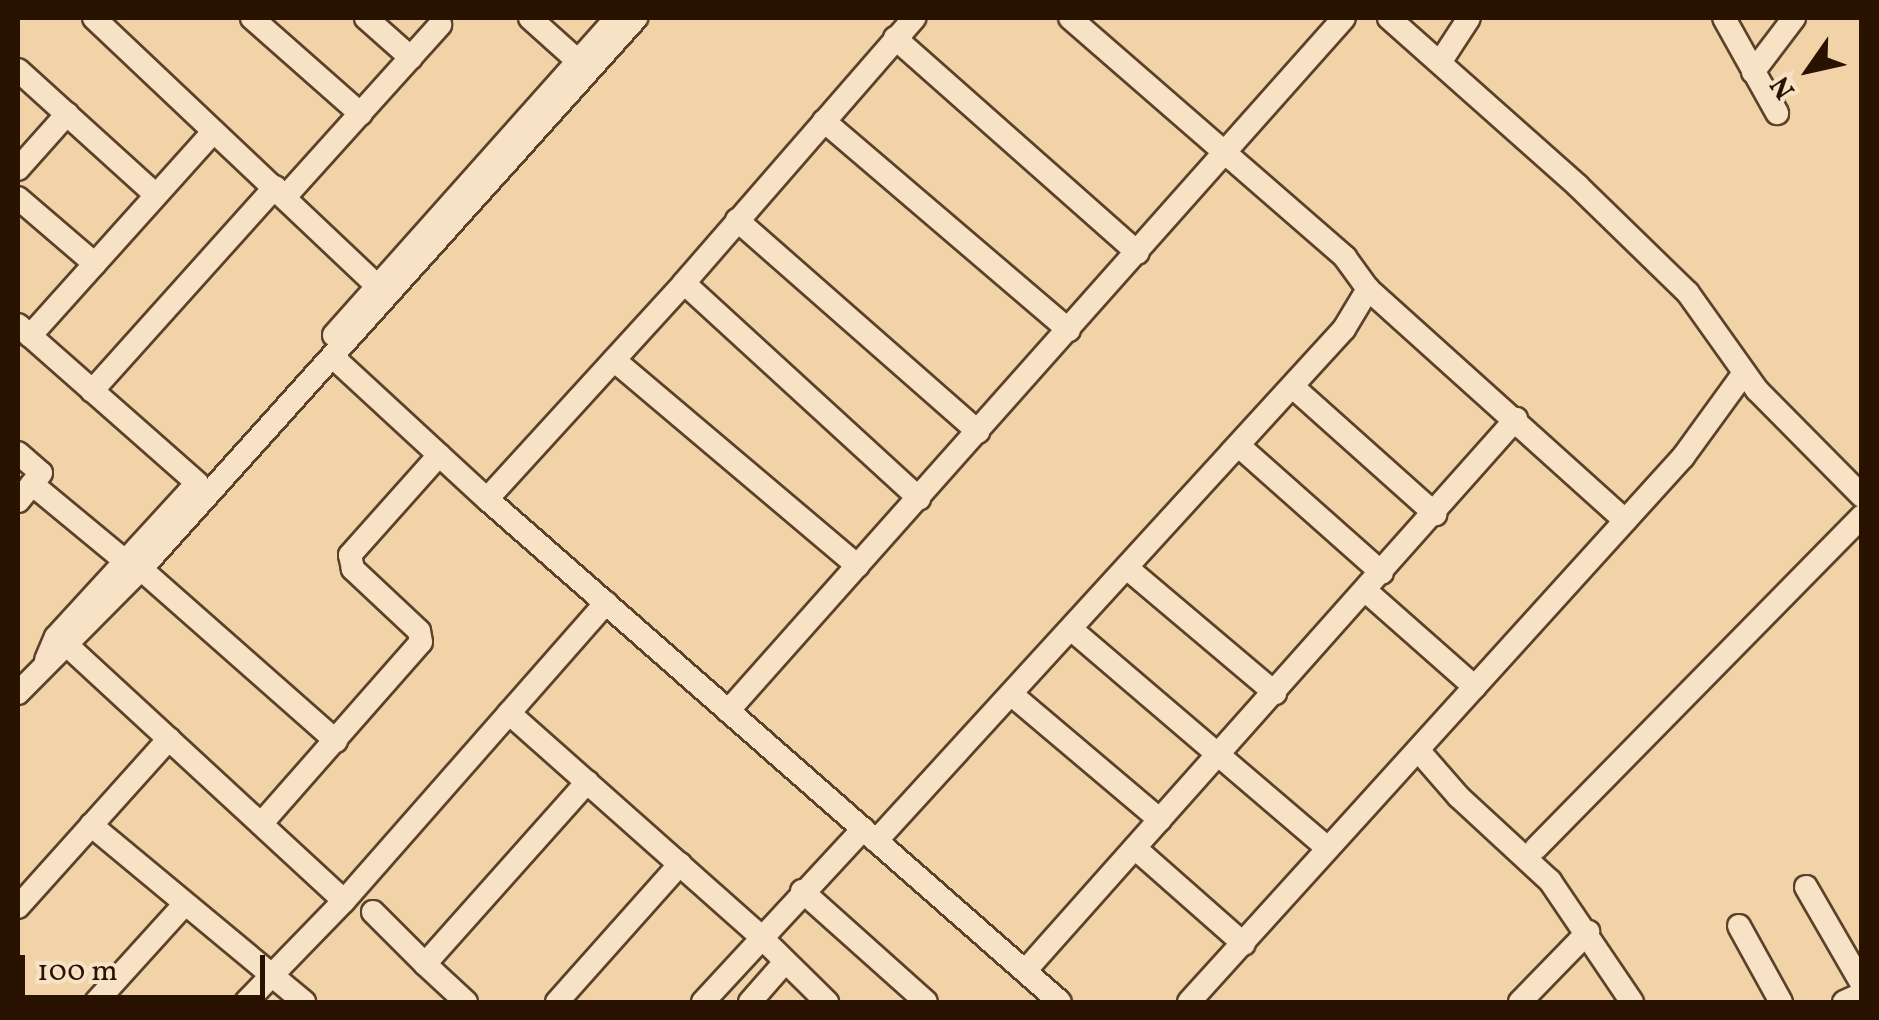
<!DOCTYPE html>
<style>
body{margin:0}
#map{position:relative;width:1879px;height:1020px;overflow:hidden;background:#f2d3a7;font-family:Vollkorn,serif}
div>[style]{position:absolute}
.roads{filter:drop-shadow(2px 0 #5b422a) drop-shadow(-2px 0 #5b422a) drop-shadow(0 2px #5b422a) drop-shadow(0 -2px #5b422a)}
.minor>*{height:22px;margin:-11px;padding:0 11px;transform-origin:11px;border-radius:11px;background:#f7e2c6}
span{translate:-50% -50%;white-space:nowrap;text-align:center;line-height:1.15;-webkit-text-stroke:8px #f7e2c6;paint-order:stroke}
.frame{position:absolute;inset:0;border:20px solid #291200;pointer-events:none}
.north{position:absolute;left:1759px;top:20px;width:100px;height:100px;-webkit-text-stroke:8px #f7e2c6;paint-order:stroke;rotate:236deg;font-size:28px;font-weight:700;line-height:40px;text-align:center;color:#291200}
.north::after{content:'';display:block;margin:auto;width:35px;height:45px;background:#291200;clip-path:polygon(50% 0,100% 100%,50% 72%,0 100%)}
.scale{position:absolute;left:20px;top:955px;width:245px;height:45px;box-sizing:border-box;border:5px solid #291200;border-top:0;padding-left:12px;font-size:30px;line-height:35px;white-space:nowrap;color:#291200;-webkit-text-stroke:8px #f7e2c6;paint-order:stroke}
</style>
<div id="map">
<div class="roads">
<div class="minor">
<i style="left:94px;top:18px;width:390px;rotate:43.4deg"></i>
<i style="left:252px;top:18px;width:145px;rotate:41.4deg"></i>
<i style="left:366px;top:18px;width:60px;rotate:41.6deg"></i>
<i style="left:530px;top:18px;width:64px;rotate:41.9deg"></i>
<i style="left:1389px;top:18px;width:253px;rotate:41.6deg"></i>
<i style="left:1578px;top:186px;width:153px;rotate:44.2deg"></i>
<i style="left:1688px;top:293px;width:119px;rotate:54.6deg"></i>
<i style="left:1757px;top:390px;width:149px;rotate:45.3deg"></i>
<i style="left:1724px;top:18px;width:109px;rotate:60.8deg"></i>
<i style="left:895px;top:38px;width:324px;rotate:41.5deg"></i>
<i style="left:1441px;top:61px;width:51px;rotate:-56.9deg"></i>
<i style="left:18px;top:70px;width:186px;rotate:42.2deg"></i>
<i style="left:1753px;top:72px;width:68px;rotate:-52.8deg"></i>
<i style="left:824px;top:121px;width:322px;rotate:40.5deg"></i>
<i style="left:18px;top:169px;width:74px;rotate:-48.3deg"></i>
<i style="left:285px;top:197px;width:232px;rotate:-48deg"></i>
<i style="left:18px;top:198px;width:101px;rotate:40.6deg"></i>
<i style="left:737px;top:220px;width:321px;rotate:41.3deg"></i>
<i style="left:684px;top:283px;width:319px;rotate:42.5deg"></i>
<i style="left:1368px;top:289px;width:346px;rotate:42deg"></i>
<i style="left:18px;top:325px;width:239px;rotate:41.4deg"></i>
<i style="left:334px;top:335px;width:424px;rotate:-48.3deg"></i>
<i style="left:30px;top:336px;width:275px;rotate:-48.1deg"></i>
<i style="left:334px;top:358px;width:208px;rotate:42.7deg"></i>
<i style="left:487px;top:499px;width:762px;rotate:41.28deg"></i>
<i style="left:614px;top:360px;width:319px;rotate:40.2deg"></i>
<i style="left:1293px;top:387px;width:191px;rotate:41.8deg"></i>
<i style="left:92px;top:391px;width:274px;rotate:-48.1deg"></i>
<i style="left:1239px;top:446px;width:191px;rotate:41.6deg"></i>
<i style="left:18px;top:453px;width:30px;rotate:41deg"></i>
<i style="left:41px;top:473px;width:36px;rotate:129deg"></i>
<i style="left:32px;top:484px;width:121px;rotate:39.6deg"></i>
<i style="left:487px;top:499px;width:292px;rotate:-47.6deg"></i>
<i style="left:684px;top:283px;width:351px;rotate:-49deg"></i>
<i style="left:1127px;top:568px;width:194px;rotate:40.2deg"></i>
<i style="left:141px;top:569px;width:260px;rotate:41.4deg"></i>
<i style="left:1366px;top:591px;width:145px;rotate:41.4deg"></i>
<i style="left:1071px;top:629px;width:337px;rotate:40.5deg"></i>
<i style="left:69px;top:647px;width:374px;rotate:42.7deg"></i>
<i style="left:46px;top:660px;width:25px;rotate:-67deg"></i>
<i style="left:56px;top:637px;width:198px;rotate:-47.5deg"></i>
<i style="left:18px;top:693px;width:175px;rotate:-45.2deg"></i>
<i style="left:141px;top:569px;width:741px;rotate:-48.06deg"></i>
<i style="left:1011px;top:694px;width:195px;rotate:40.2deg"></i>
<i style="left:728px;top:711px;width:927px;rotate:-48.37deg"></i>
<i style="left:509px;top:713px;width:337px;rotate:41.6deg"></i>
<i style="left:761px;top:937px;width:93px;rotate:44.6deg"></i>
<i style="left:1418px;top:750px;width:62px;rotate:48.9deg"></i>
<i style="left:1459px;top:797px;width:124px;rotate:42.7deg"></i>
<i style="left:1550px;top:881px;width:146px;rotate:55.9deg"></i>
<i style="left:261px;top:824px;width:242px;rotate:-48.7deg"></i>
<i style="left:421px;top:642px;width:11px;rotate:-100deg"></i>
<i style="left:419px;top:631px;width:91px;rotate:-136.8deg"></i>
<i style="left:353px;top:569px;width:14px;rotate:-102deg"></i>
<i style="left:350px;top:555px;width:134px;rotate:-48.3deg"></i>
<i style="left:91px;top:825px;width:277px;rotate:39.7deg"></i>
<i style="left:876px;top:841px;width:694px;rotate:-47.57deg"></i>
<i style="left:1344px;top:329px;width:47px;rotate:-59deg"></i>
<i style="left:1368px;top:289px;width:39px;rotate:-126deg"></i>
<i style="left:1345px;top:257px;width:364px;rotate:-139deg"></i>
<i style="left:1135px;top:848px;width:145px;rotate:41.4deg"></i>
<i style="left:1536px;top:848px;width:465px;rotate:-45.5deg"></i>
<i style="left:1806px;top:887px;width:112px;rotate:60deg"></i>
<i style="left:802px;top:891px;width:166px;rotate:41.8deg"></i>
<i style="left:18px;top:907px;width:226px;rotate:-48.1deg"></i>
<i style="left:373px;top:912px;width:74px;rotate:45deg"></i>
<i style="left:1739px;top:926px;width:87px;rotate:61.1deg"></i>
<i style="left:1025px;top:971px;width:739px;rotate:-48.35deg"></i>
<i style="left:96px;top:1002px;width:131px;rotate:-47.8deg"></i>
<i style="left:246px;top:1002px;width:141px;rotate:-45.9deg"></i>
<i style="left:344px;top:901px;width:397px;rotate:-48.7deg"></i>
<i style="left:466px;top:1002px;width:56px;rotate:-137.2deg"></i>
<i style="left:425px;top:964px;width:244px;rotate:-48.3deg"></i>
<i style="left:557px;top:1002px;width:185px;rotate:-48.3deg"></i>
<i style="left:703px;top:1002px;width:236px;rotate:-47.2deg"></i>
<i style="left:750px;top:1002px;width:53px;rotate:-48.8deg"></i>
<i style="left:1189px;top:1002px;width:736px;rotate:-47.81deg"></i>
<i style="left:1683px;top:457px;width:104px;rotate:-54deg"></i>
<i style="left:1520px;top:1002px;width:98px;rotate:-45.8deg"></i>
<i style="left:1844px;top:1002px;width:20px;rotate:-24deg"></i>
</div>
</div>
<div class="frame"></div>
<div class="north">N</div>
<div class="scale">100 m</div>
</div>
